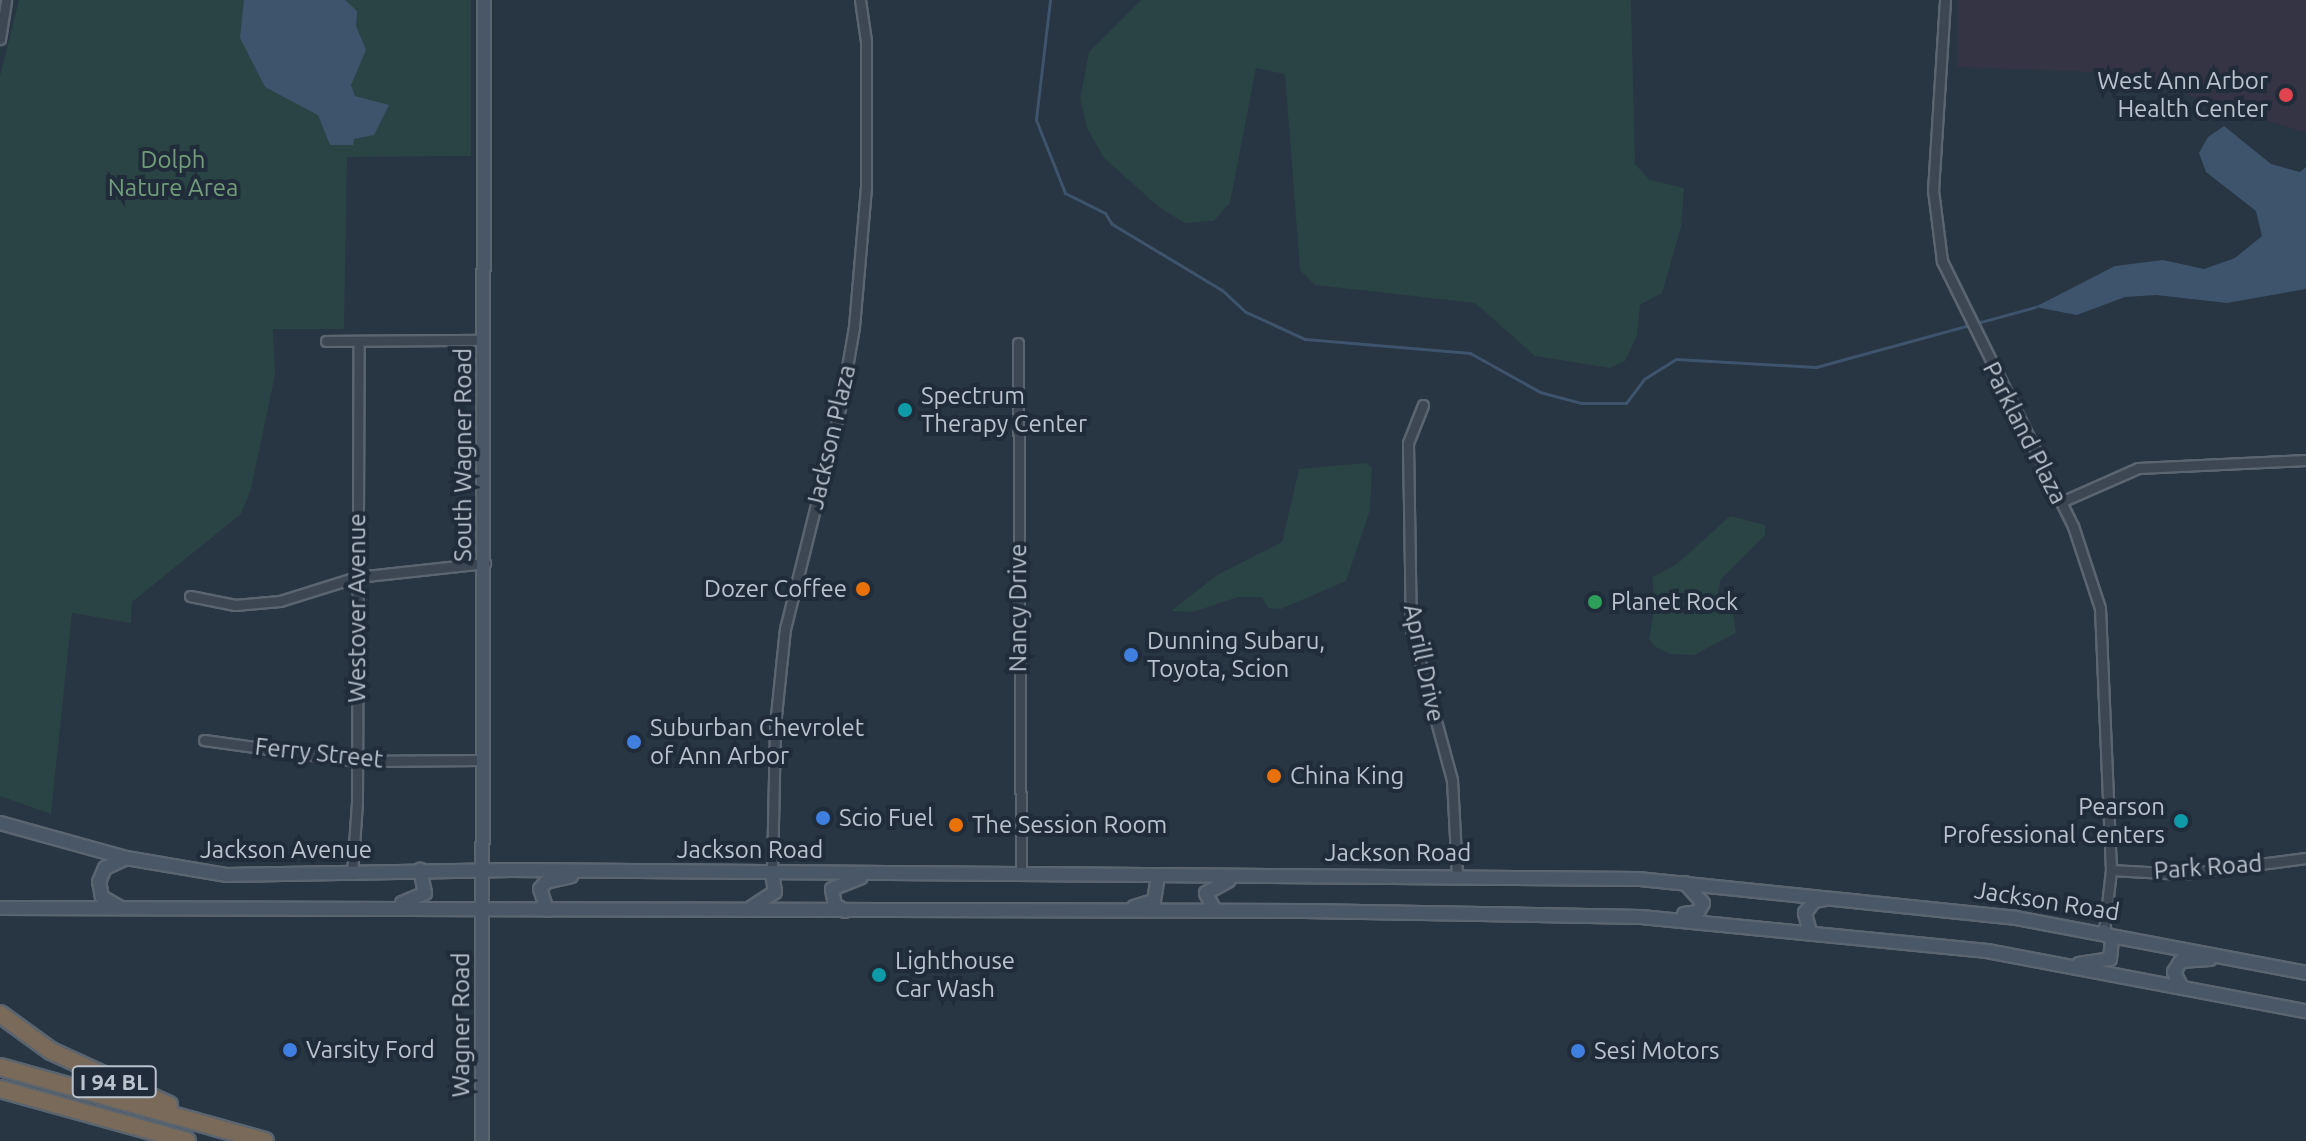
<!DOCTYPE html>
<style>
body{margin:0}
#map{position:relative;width:2306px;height:1141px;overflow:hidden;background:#283543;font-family:Ubuntu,sans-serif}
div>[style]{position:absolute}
.medical>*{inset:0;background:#353444}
.green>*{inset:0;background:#2a4344}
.water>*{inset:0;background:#3e546c}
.stream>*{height:3px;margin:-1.5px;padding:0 1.5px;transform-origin:1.5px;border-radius:1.5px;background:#3e546c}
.roads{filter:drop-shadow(2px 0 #5a6570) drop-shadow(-2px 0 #5a6570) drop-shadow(0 2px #5a6570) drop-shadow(0 -2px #5a6570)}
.minor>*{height:9px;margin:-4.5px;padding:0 4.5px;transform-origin:4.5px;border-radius:4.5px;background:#3c4753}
.secondary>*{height:12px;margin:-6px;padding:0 6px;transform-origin:6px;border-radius:6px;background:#4a5766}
.motorway>*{height:16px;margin:-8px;padding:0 8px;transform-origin:8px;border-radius:8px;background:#796a59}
.dots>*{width:22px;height:22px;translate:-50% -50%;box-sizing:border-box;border:4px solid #202c39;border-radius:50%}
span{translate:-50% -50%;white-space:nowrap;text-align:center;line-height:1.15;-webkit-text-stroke:8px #202c39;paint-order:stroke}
.shield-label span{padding:2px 6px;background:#202c39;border:2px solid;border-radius:6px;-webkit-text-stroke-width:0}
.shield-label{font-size:22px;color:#b9c2cd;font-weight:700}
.poi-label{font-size:24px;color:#b9c2cd}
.right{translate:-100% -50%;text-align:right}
.left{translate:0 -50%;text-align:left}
.park-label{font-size:24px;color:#719d78}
.street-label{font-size:24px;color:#b9c2cd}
</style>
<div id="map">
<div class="medical">
<i style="clip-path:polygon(1958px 0,2306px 0,2306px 133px,2122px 73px,1958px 67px)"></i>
</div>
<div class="green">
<i style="clip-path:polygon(19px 0,471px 0,471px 156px,347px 157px,344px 329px,273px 329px,275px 375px,251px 489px,241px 514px,132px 602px,131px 623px,72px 613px,51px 814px,0 796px,0 76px)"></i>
<i style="clip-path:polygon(1141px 0,1631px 0,1635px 164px,1650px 180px,1684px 188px,1681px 227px,1662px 293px,1640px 305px,1637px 336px,1625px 361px,1610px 368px,1535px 356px,1475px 303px,1315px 285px,1300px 270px,1285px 74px,1256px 68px,1230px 203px,1214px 221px,1185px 223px,1160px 208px,1104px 158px,1087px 128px,1080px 99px,1089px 52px)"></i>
<i style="clip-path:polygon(1366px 463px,1372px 467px,1370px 510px,1346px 581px,1281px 609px,1268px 608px,1262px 597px,1238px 597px,1193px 612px,1171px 611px,1217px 575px,1282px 542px,1299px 469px)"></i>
<i style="clip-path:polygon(1730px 516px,1765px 525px,1765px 535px,1721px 579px,1718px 593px,1733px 613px,1736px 633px,1694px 655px,1670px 654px,1654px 646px,1649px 639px,1655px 604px,1652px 577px,1677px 564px)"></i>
</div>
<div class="water">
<i style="clip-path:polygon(244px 0,345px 0,357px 11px,356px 26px,366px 50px,351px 85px,355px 96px,389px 105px,374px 135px,354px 139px,353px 145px,330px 145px,318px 115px,265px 87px,240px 38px)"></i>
<i style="clip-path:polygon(2224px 126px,2271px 164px,2300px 172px,2306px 167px,2306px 289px,2227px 303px,2156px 295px,2125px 297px,2077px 315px,2035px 307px,2115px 266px,2163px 260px,2204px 269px,2235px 258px,2262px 236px,2256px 211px,2206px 172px,2199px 153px,2208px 137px)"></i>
</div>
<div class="stream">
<i style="left:1050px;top:0;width:121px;rotate:96.7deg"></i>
<i style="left:1036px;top:120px;width:79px;rotate:68.3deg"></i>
<i style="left:1065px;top:193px;width:45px;rotate:26.6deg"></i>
<i style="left:1105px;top:213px;width:13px;rotate:58deg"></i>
<i style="left:1112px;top:224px;width:128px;rotate:31deg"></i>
<i style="left:1222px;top:290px;width:33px;rotate:43deg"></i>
<i style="left:1246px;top:312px;width:65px;rotate:24.6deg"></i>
<i style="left:1305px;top:339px;width:166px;rotate:4.8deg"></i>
<i style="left:1470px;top:353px;width:80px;rotate:29.1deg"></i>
<i style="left:1540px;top:392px;width:42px;rotate:15deg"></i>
<i style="left:1581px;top:403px;width:45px"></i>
<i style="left:1626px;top:403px;width:30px;rotate:-53deg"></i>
<i style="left:1644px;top:379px;width:38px;rotate:-32deg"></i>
<i style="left:1676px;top:359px;width:140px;rotate:3.3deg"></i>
<i style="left:1816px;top:367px;width:227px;rotate:-15.3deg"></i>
</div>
<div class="roads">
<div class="minor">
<i style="left:1945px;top:0;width:190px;rotate:93.6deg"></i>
<i style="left:1933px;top:190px;width:72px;rotate:82.8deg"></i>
<i style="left:1942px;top:261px;width:296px;rotate:63.7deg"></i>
<i style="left:2073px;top:526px;width:86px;rotate:71.8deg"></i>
<i style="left:2100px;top:608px;width:262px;rotate:87.6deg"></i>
<i style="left:2111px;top:870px;width:61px;rotate:96.5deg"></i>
<i style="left:0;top:39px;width:39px;rotate:-81deg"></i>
<i style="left:326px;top:341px;width:158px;rotate:-0.4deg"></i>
<i style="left:1018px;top:343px;width:530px;rotate:89.68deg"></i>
<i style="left:1423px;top:405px;width:41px;rotate:111.5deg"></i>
<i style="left:1408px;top:443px;width:186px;rotate:89.1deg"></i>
<i style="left:1411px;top:629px;width:156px;rotate:74.8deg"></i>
<i style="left:1452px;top:780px;width:95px;rotate:87deg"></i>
<i style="left:2061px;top:502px;width:84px;rotate:-23.8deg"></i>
<i style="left:2138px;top:468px;width:168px;rotate:-2.7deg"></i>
<i style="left:190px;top:596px;width:46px;rotate:11.3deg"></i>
<i style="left:235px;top:605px;width:45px;rotate:-5.1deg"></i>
<i style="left:280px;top:601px;width:81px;rotate:-17.3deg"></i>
<i style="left:357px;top:577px;width:129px;rotate:-6.2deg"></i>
<i style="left:204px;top:740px;width:153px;rotate:7.9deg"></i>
<i style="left:356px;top:761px;width:127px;rotate:-0.5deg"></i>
<i style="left:2111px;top:870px;width:72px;rotate:3.2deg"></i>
<i style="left:2183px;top:874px;width:124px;rotate:-7.4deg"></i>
<i style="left:772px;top:872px;width:147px;rotate:-88.8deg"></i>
<i style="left:775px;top:725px;width:97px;rotate:-84.1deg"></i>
<i style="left:785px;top:629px;width:228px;rotate:-76deg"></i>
<i style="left:840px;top:408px;width:82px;rotate:-80.2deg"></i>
<i style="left:854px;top:327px;width:142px;rotate:-85.1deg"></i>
<i style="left:866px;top:186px;width:145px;rotate:-90deg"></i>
<i style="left:866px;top:41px;width:41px;rotate:-98.3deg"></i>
<i style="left:352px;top:874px;width:72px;rotate:-86deg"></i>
<i style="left:357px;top:802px;width:461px;rotate:-89.8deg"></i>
</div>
<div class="secondary">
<i style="left:0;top:823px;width:131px;rotate:15.5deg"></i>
<i style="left:126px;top:858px;width:101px;rotate:9.6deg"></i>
<i style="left:226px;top:875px;width:285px;rotate:-1deg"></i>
<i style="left:511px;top:870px;width:1128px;rotate:0.46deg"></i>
<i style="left:1639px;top:879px;width:379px;rotate:5.9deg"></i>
<i style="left:2016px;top:918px;width:295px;rotate:10.7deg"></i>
<i style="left:402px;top:903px;width:25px;rotate:-23deg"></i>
<i style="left:425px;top:893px;width:24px;rotate:-102deg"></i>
<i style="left:119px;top:907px;width:20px;rotate:-150deg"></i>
<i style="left:102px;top:897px;width:15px;rotate:-101deg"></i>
<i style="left:99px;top:882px;width:15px;rotate:-67deg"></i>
<i style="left:105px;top:868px;width:23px;rotate:-25deg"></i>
<i style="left:752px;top:907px;width:27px;rotate:-33deg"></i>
<i style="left:775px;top:892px;width:20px;rotate:-99deg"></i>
<i style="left:1134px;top:907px;width:21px;rotate:-17deg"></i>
<i style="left:1154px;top:901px;width:26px;rotate:-81deg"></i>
<i style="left:0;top:908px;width:1304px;rotate:0.13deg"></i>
<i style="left:1304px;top:911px;width:337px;rotate:1deg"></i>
<i style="left:1641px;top:917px;width:348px;rotate:5.6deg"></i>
<i style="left:1987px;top:951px;width:325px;rotate:10.7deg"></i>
<i style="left:547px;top:910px;width:22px;rotate:-108deg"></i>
<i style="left:540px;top:889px;width:9px;rotate:-49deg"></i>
<i style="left:546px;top:882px;width:26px;rotate:-13deg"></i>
<i style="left:845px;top:911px;width:12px;rotate:-149deg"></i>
<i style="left:835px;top:905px;width:16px;rotate:-101deg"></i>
<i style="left:832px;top:889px;width:31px;rotate:-22deg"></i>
<i style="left:1215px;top:911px;width:20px;rotate:-117deg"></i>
<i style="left:1206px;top:893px;width:26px;rotate:-29deg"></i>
<i style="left:1684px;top:914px;width:14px;rotate:-8deg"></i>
<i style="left:1698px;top:912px;width:10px;rotate:-61deg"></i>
<i style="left:1703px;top:903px;width:27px;rotate:-132deg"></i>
<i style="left:1810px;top:932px;width:20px;rotate:-105deg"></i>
<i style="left:1805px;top:913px;width:15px;rotate:-53deg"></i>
<i style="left:1814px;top:901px;width:11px;rotate:-10deg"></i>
<i style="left:2079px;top:964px;width:31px;rotate:-9deg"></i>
<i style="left:2110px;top:959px;width:19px;rotate:-84deg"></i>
<i style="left:2112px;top:940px;width:12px;rotate:-132deg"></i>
<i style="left:2182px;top:988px;width:18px;rotate:-117deg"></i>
<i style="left:2174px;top:972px;width:13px;rotate:-58deg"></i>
<i style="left:2181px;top:961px;width:29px;rotate:-4deg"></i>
<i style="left:482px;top:1141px;width:1141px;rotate:-89.9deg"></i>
</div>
<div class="motorway">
<i style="left:0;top:1014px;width:63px;rotate:36deg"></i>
<i style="left:51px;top:1051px;width:130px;rotate:24.6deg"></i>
<i style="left:0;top:1067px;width:275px;rotate:15.6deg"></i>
<i style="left:0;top:1089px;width:194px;rotate:15.5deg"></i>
</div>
</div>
<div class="dots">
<i style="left:2286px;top:95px;background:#e0444e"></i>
<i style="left:905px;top:410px;background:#0f9aa8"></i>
<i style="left:863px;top:589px;background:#e8710a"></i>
<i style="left:1595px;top:602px;background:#2e9e5b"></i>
<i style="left:1131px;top:655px;background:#3f7fe0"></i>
<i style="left:634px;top:742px;background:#3f7fe0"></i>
<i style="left:1274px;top:776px;background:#e8710a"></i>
<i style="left:823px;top:818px;background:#3f7fe0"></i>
<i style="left:2181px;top:821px;background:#0f9aa8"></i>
<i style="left:956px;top:825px;background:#e8710a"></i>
<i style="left:879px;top:975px;background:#0f9aa8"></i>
<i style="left:290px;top:1050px;background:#3f7fe0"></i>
<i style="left:1578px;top:1051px;background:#3f7fe0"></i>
</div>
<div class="shield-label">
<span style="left:114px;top:1082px">I 94 BL</span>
</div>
<div class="poi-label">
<span class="right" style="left:2268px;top:95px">West Ann Arbor<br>Health Center</span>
<span class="left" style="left:921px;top:410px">Spectrum<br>Therapy Center</span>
<span class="right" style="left:847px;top:589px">Dozer Coffee</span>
<span class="left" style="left:1611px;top:602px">Planet Rock</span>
<span class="left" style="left:1147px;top:655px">Dunning Subaru,<br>Toyota, Scion</span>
<span class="left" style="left:650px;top:742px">Suburban Chevrolet<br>of Ann Arbor</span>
<span class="left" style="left:1290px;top:776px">China King</span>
<span class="right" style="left:2165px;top:821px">Pearson<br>Professional Centers</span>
<span class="left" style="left:839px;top:818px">Scio Fuel</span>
<span class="left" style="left:972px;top:825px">The Session Room</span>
<span class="left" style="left:895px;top:975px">Lighthouse<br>Car Wash</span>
<span class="left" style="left:306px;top:1050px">Varsity Ford</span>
<span class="left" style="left:1594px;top:1051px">Sesi Motors</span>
</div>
<div class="park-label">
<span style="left:173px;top:174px">Dolph<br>Nature Area</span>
</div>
<div class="street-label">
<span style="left:2025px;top:433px;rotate:63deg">Parkland Plaza</span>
<span style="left:831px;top:437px;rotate:-77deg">Jackson Plaza</span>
<span style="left:463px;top:455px;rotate:-90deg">South Wagner Road</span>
<span style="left:357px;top:608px;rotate:-90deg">Westover Avenue</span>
<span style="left:1018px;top:608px;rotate:-90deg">Nancy Drive</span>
<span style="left:1424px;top:663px;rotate:78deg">Aprill Drive</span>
<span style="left:319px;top:753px;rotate:6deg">Ferry Street</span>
<span style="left:286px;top:850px">Jackson Avenue</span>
<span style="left:750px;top:850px">Jackson Road</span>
<span style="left:1398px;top:853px">Jackson Road</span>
<span style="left:2208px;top:867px;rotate:-4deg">Park Road</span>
<span style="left:2047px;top:901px;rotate:9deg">Jackson Road</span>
<span style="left:461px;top:1025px;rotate:-90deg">Wagner Road</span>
</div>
</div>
